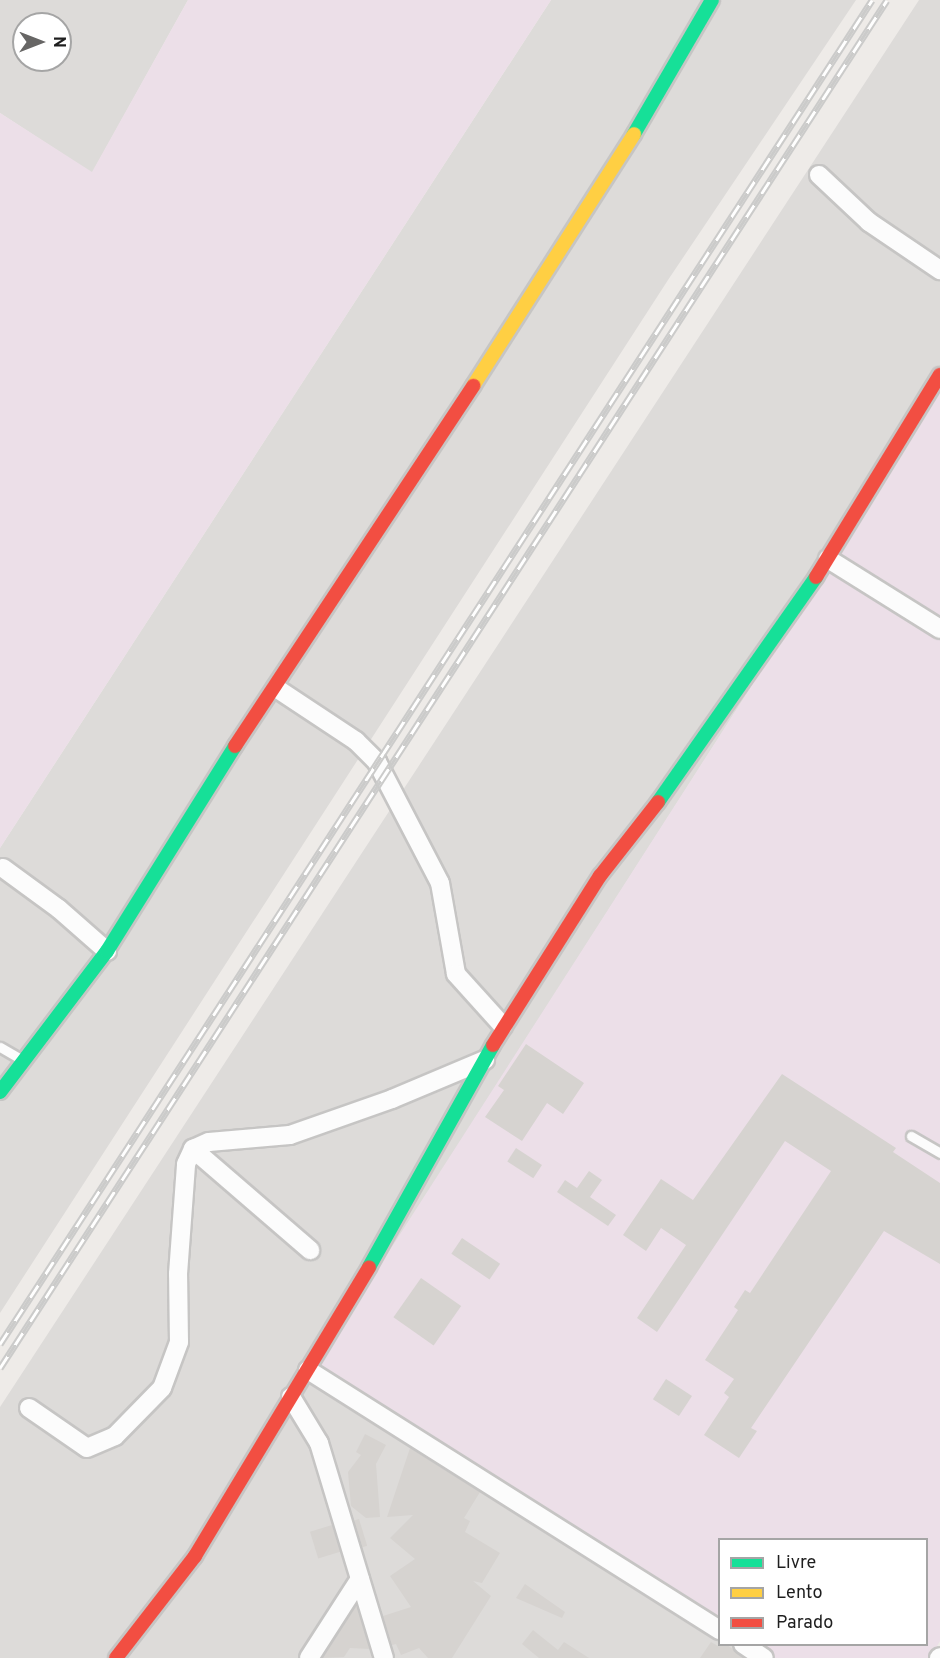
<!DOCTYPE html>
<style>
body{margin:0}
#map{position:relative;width:940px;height:1658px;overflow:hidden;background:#eeebe8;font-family:Overpass,sans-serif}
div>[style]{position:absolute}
.residential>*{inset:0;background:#dddbd9}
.industrial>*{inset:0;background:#ecdfe8}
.building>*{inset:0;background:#d6d3d0;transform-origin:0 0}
.roads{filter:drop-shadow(2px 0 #c6c5c4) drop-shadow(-2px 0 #c6c5c4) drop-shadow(0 2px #c6c5c4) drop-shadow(0 -2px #c6c5c4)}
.lane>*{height:9px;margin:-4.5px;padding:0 4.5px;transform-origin:4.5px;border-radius:4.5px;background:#fcfcfc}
.street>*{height:18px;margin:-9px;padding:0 9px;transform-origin:9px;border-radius:9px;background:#fcfcfc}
.fast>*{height:14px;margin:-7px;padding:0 7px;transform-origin:7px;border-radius:7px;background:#16e098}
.slow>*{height:14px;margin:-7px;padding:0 7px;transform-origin:7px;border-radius:7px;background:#ffcf43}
.jam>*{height:14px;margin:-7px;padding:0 7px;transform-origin:7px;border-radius:7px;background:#f24e42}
.rail>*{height:7px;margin-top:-3.5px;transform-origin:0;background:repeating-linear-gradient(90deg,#fff 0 14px,#cbcbca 0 28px);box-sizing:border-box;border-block:2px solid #cbcbca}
span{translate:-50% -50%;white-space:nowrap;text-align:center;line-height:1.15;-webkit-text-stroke:4.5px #fff;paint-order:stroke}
.legend{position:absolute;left:718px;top:1538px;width:210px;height:108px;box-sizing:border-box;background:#fff;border:2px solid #a5a5a5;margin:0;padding:8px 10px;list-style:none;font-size:18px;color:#1f1f1f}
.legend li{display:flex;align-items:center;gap:12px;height:30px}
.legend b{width:30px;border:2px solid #a5a5a5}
.north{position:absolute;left:12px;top:12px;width:60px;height:60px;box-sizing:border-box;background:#fff;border:2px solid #a5a5a5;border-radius:50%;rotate:90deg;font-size:16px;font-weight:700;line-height:24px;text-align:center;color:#1f1f1f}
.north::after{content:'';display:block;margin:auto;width:21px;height:27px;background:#676665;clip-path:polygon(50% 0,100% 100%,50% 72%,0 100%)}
</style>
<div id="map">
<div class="residential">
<i style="clip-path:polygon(evenodd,0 0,188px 0,92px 173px,0 113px,0 0,24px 24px,60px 24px,60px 60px,24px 60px,24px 24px)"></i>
<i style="clip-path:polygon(551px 0,856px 0,668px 280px,0 1313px,0 848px)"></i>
<i style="clip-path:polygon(919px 0,940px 0,940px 392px,312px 1373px,719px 1635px,720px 1644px,735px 1645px,756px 1658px,0 1658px,0 1407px)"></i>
</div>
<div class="industrial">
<i style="clip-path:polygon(188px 0,551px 0,0 848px,0 113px,92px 172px)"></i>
<i style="clip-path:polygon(940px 392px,940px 1641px,930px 1658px,756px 1658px,735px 1645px,926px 1644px,926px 1540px,720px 1540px,719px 1635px,311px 1373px)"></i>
</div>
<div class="building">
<i style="clip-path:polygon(526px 1044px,584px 1083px,563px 1114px,547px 1103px,522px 1141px,485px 1117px,504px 1090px,498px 1086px)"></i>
<i style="clip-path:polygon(782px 1074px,896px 1148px,893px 1152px,940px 1183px,940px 1264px,884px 1231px,751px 1428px,757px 1431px,739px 1458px,704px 1435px,729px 1397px,724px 1393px,734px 1379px,705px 1360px,738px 1310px,734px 1307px,745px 1290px,750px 1293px,831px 1171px,785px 1141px,657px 1332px,637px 1318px,686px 1245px,661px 1228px,646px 1251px,623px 1235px,661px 1179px,693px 1200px)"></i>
<i style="left:516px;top:1148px;width:31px;height:16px;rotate:33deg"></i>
<i style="clip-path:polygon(589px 1171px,602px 1180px,590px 1197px,616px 1215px,608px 1226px,557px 1192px,565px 1180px,577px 1188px)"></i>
<i style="left:462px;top:1238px;width:46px;height:19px;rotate:34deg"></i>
<i style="left:421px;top:1278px;width:49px;height:48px;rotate:35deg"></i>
<i style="left:666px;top:1379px;width:31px;height:24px;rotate:33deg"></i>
<i style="clip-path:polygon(365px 1434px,386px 1445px,376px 1464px,380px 1517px,366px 1518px,351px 1506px,348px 1472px,361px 1455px,356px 1452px)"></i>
<i style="clip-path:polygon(410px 1448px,480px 1492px,464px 1518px,470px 1521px,465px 1532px,500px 1553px,482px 1583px,473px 1581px,491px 1596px,452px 1658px,428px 1658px,419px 1648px,401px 1655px,396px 1644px,392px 1645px,383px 1616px,411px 1607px,390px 1576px,415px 1559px,390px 1538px,413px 1515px,387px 1517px)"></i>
<i style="left:359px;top:1519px;width:28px;height:5px;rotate:73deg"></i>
<i style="left:332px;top:1525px;width:28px;height:23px;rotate:73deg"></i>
<i style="clip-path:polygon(525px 1584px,565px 1612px,562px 1618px,516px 1598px)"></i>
<i style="clip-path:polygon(356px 1605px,370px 1649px,350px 1648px,344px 1657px,322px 1658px)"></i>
<i style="clip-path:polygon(533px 1630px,558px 1650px,564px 1642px,589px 1658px,539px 1658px,522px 1644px)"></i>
<i style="clip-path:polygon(711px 1642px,718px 1646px,726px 1644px,744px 1658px,700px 1658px)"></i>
</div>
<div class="roads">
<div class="lane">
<i style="left:0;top:1047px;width:24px;rotate:30deg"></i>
<i style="left:911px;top:1136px;width:34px;rotate:30deg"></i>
</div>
<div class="street">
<i style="left:819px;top:175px;width:69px;rotate:43.2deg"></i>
<i style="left:869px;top:222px;width:86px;rotate:34.1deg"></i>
<i style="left:828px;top:559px;width:132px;rotate:32deg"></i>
<i style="left:276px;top:688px;width:96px;rotate:33.5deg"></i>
<i style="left:356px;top:741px;width:30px;rotate:45deg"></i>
<i style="left:377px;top:762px;width:136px;rotate:62.5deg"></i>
<i style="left:440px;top:883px;width:92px;rotate:80deg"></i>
<i style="left:456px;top:974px;width:70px;rotate:47.9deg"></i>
<i style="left:3px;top:868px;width:69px;rotate:36.2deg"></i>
<i style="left:59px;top:909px;width:64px;rotate:41.2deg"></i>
<i style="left:193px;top:1149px;width:155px;rotate:40.8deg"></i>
<i style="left:308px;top:1370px;width:487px;rotate:32.3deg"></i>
<i style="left:291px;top:1397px;width:54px;rotate:58.7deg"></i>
<i style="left:319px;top:1443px;width:225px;rotate:73.2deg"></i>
<i style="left:29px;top:1408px;width:70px;rotate:34.6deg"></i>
<i style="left:87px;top:1448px;width:30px;rotate:-23deg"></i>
<i style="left:115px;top:1436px;width:67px;rotate:-45.6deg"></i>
<i style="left:162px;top:1388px;width:49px;rotate:-69.7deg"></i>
<i style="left:179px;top:1342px;width:68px;rotate:-90.8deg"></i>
<i style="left:178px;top:1274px;width:110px;rotate:-85.8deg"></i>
<i style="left:186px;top:1164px;width:17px;rotate:-65deg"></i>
<i style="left:193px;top:1149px;width:17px;rotate:-24deg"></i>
<i style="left:209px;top:1142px;width:81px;rotate:-4.9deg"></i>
<i style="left:290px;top:1135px;width:108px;rotate:-19.4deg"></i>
<i style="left:392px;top:1099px;width:101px;rotate:-22.8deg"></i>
<i style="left:743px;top:1644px;width:25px;rotate:34deg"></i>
<i style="left:309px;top:1658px;width:94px;rotate:-57.2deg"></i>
<i style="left:939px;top:1658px;width:1px;rotate:-45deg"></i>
</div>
<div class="fast">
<i style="left:634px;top:134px;width:155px;rotate:-59.8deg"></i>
<i style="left:658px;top:802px;width:275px;rotate:-54.9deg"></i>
<i style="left:0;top:1092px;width:177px;rotate:-52.8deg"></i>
<i style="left:107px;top:951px;width:242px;rotate:-58deg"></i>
<i style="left:369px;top:1267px;width:254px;rotate:-60.8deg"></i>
</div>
<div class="slow">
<i style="left:473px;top:386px;width:299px;rotate:-57.4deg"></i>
</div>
<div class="jam">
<i style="left:816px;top:577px;width:237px;rotate:-58.5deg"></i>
<i style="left:235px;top:746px;width:432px;rotate:-56.5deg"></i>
<i style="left:493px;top:1045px;width:200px;rotate:-57.7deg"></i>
<i style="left:600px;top:876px;width:94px;rotate:-51.9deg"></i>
<i style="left:116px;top:1658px;width:129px;rotate:-52.2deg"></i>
<i style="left:195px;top:1556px;width:337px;rotate:-58.9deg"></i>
</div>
</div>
<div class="rail">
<i style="left:0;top:1344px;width:1602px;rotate:-57.02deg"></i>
<i style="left:0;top:1368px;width:1630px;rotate:-57.04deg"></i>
</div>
<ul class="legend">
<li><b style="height:8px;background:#16e098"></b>Livre</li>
<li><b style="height:8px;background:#ffcf43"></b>Lento</li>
<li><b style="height:8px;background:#f24e42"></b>Parado</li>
</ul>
<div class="north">N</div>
</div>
